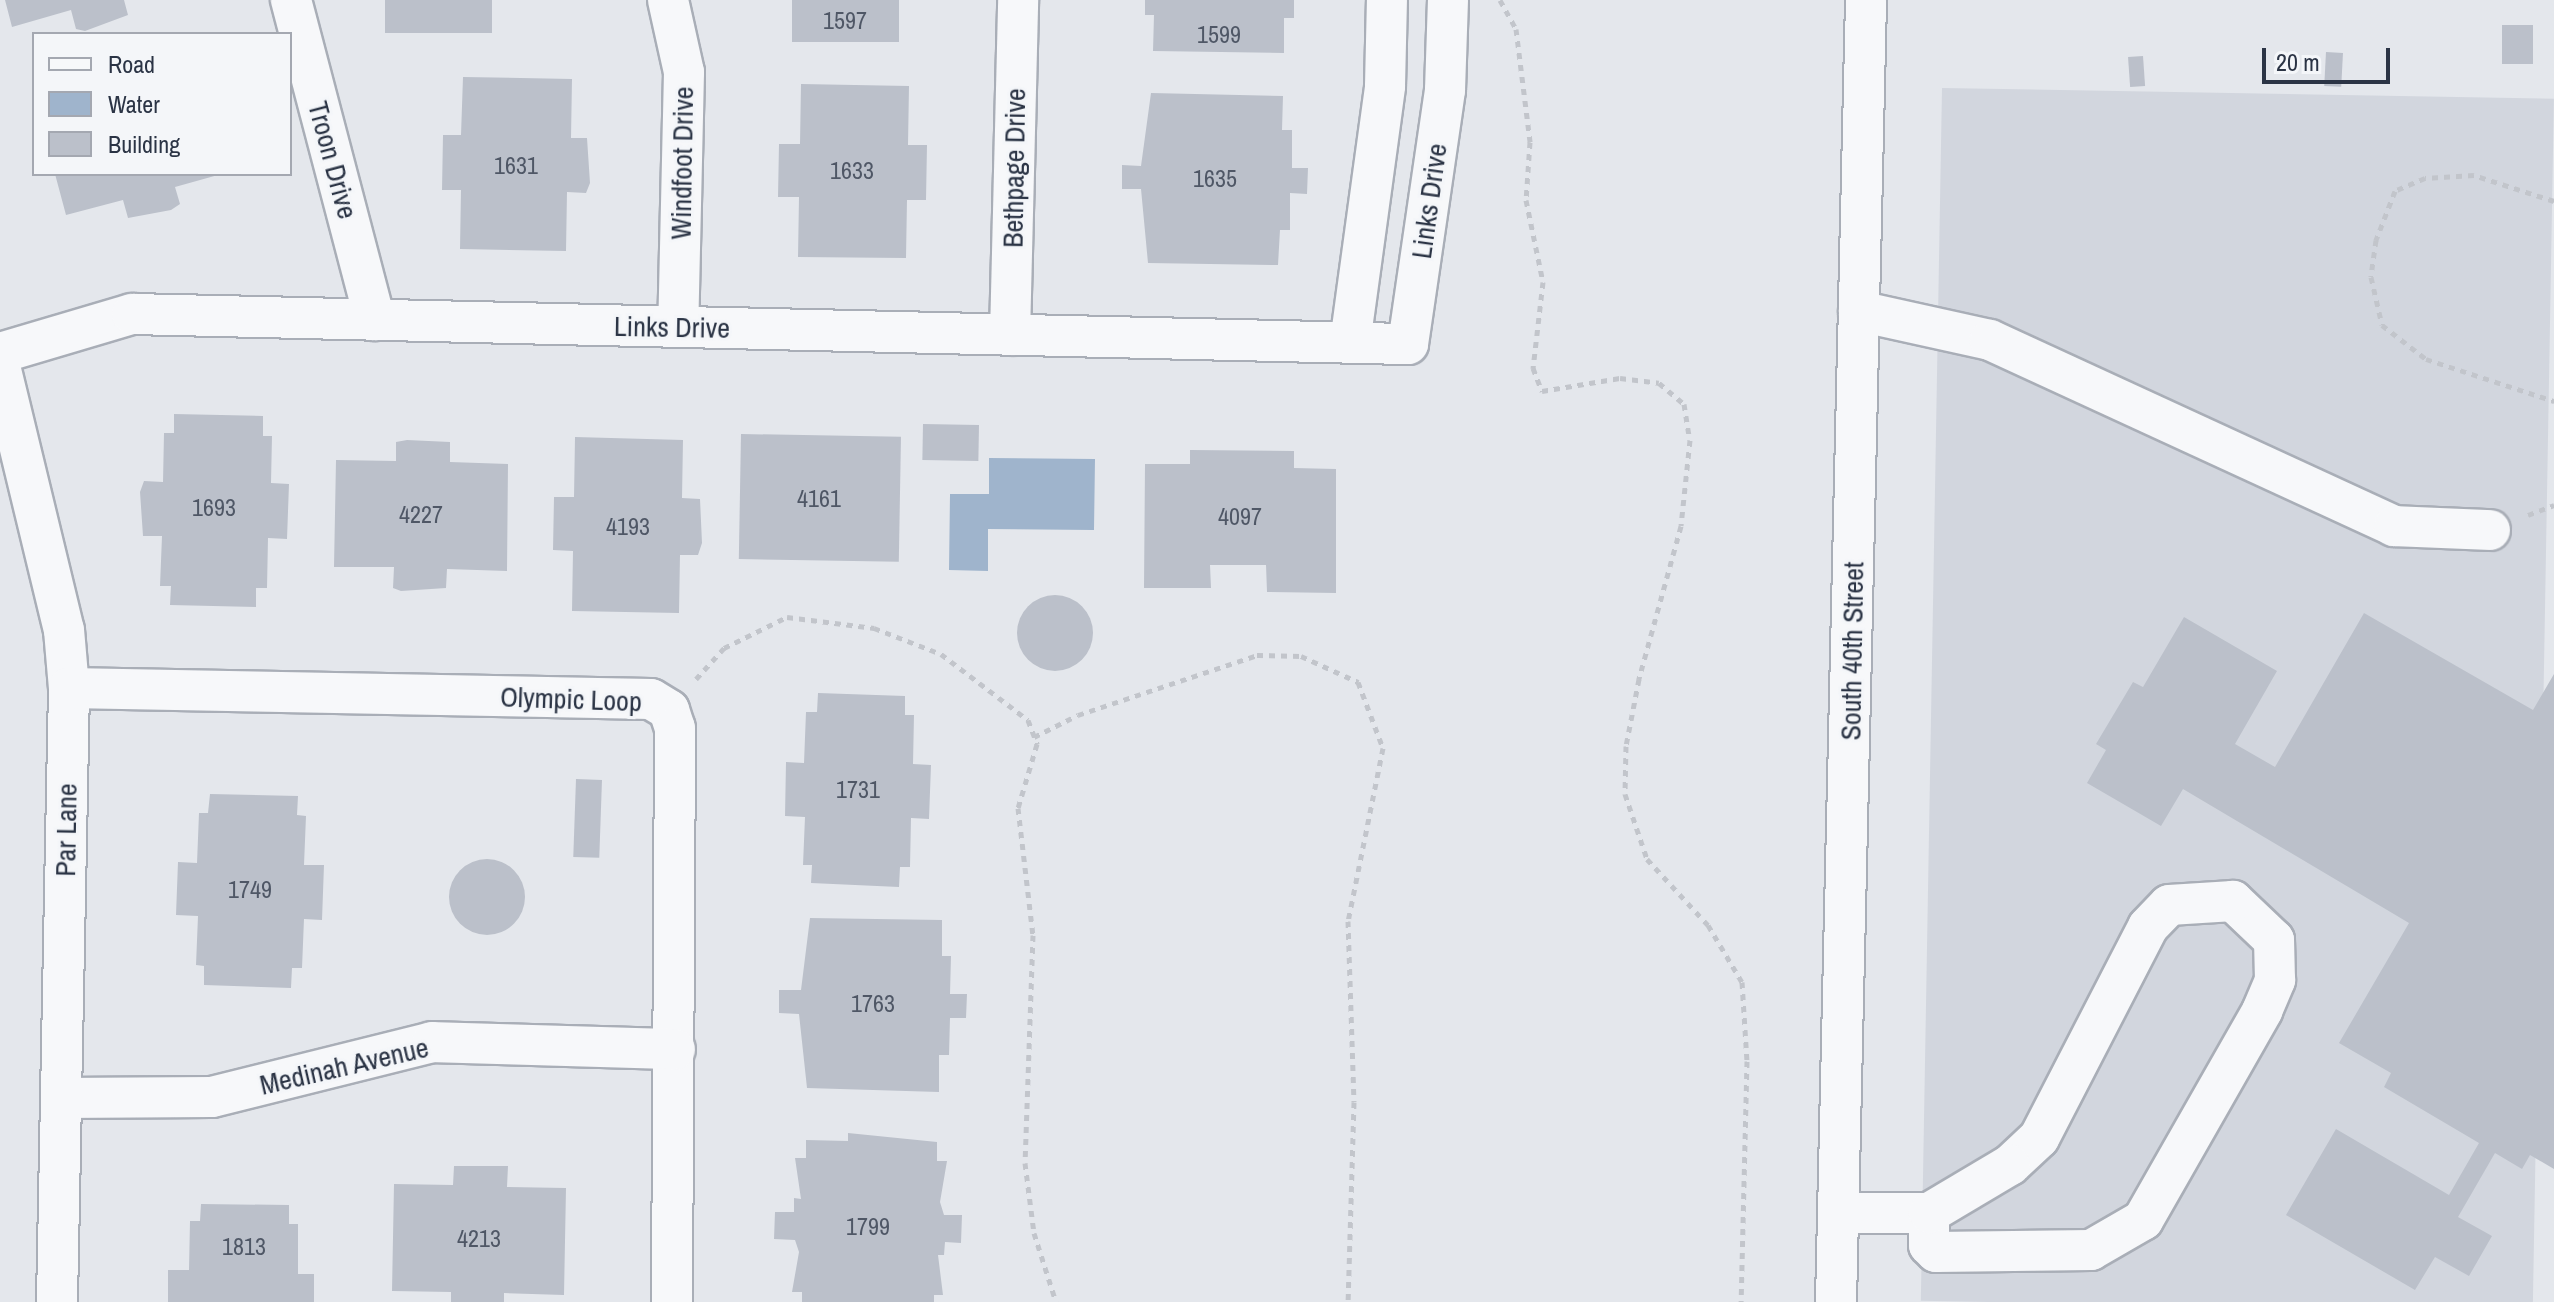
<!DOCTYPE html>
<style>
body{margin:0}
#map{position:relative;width:2554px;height:1302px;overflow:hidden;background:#e4e7ec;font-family:"Archivo Narrow",sans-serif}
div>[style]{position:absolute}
.built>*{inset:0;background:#d2d6de;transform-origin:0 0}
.water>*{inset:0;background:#9fb4cc}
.building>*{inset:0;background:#bbc0ca;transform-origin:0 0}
.round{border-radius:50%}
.path>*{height:5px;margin-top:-2.5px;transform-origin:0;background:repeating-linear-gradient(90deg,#c2c5cb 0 6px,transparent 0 12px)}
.roads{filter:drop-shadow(2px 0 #a9aeb7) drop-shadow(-2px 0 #a9aeb7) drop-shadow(0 2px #a9aeb7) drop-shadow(0 -2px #a9aeb7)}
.minor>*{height:40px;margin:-20px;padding:0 20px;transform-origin:20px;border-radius:20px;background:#f7f8fa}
span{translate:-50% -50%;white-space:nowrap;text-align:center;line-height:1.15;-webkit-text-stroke:6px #f4f6f9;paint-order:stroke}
.number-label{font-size:24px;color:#4f5766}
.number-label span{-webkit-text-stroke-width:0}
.street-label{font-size:28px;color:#2b3445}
.legend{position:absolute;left:32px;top:32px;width:260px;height:144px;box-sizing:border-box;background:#f4f6f9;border:2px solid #a4a8b1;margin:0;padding:10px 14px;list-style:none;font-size:24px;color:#2b3445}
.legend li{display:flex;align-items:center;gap:16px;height:40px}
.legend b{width:40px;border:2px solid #a4a8b1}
.scale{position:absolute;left:2262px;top:48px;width:128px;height:36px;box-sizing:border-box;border:4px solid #2b3445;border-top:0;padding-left:10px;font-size:24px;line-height:28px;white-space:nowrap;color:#2b3445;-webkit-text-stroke:6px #f4f6f9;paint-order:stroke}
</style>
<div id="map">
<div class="built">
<i style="left:1942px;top:88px;width:612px;height:1213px;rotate:1deg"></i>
</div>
<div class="water">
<i style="clip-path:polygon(989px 458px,1095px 459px,1094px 530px,988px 529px,988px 571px,949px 570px,950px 494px,989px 494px)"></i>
</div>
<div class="building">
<i style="clip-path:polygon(5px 0,124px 0,128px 15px,85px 31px,76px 29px,71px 10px,12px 27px)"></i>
<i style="left:385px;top:0;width:107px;height:33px"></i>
<i style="left:792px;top:0;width:107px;height:42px"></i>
<i style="clip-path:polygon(1145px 0,1294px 0,1294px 18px,1284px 18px,1284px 53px,1153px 51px,1154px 15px,1145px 15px)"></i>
<i style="left:2502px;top:25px;width:31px;height:39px"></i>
<i style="left:2326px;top:52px;width:17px;height:34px;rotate:3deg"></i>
<i style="left:2143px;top:56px;width:30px;height:15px;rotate:86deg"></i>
<i style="clip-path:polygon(463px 77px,572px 79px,571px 138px,587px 138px,590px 183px,586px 193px,567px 192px,566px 251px,460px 249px,461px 190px,442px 190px,443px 135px,461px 135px)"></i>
<i style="clip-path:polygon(801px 84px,909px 86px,908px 145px,927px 145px,926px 200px,907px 200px,906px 258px,798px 257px,799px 197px,778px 197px,779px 144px,800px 144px)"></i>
<i style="clip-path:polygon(1151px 93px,1283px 96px,1282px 130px,1292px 130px,1292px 168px,1308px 168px,1307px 194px,1290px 193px,1290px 230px,1280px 230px,1278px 265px,1148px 263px,1141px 189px,1122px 189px,1122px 165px,1141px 166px)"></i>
<i style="clip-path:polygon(55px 174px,218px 174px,218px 175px,175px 187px,180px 204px,171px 210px,128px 218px,123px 200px,66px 215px)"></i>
<i style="clip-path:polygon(174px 414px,263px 416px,263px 436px,272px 436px,271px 483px,289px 484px,287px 539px,268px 538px,267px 588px,256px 588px,256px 607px,170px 605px,171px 586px,160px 586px,162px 536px,143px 536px,140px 492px,144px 481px,163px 482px,164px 433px,174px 433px)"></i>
<i style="left:923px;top:424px;width:56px;height:36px;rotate:1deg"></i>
<i style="left:741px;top:434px;width:160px;height:125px;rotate:1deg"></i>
<i style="clip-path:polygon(575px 437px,683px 440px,682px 498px,700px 499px,702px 543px,698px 555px,680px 555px,679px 613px,572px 611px,573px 551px,553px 550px,554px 497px,574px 497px)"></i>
<i style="clip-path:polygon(407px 440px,450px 442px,450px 462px,508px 464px,507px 571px,447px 569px,446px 588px,401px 591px,393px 588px,394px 567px,334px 567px,336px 460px,396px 461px,396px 442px)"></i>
<i style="clip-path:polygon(1190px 450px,1294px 451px,1294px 468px,1336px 469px,1336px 593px,1267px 592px,1266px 565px,1210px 565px,1211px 588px,1144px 588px,1145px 464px,1190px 464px)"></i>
<i class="round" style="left:1017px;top:595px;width:76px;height:76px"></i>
<i style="clip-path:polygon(2364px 613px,2533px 710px,2554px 674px,2554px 1169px,2530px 1155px,2522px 1169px,2495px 1153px,2458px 1217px,2492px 1236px,2469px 1276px,2435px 1257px,2415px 1290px,2286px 1215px,2336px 1129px,2449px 1195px,2479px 1143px,2384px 1087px,2391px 1073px,2339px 1043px,2409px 923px,2183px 789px,2161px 826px,2087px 783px,2106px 750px,2096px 744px,2133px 682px,2143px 687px,2184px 617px,2277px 671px,2235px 744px,2275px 767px)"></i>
<i style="clip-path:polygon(818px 693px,905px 696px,905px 715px,914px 715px,913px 764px,931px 765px,929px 819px,911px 818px,910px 867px,900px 867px,899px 887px,811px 883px,812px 865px,803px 865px,805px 817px,785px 816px,786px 762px,804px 763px,806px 712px,817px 712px)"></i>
<i style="left:576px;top:779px;width:26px;height:78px;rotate:2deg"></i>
<i style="clip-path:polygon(210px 794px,298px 796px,297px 815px,306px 816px,304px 865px,324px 865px,322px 920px,304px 919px,302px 968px,292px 968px,291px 988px,204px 985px,204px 966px,196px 965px,198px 916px,176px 915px,178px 862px,197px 863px,199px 813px,208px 813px)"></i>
<i class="round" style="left:449px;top:859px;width:76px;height:76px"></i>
<i style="clip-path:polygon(810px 918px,942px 920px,942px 956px,951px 956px,950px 994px,967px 994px,966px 1018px,950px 1018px,949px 1055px,939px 1055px,939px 1092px,807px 1088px,799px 1014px,779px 1013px,779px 990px,801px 990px)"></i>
<i style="clip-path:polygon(848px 1133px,937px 1142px,937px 1161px,947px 1161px,940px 1202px,944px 1215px,962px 1215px,961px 1243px,945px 1242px,944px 1255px,938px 1255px,943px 1295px,934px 1295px,934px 1302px,802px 1302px,802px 1292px,792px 1292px,799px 1252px,795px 1240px,774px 1239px,775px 1212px,794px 1212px,794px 1198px,801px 1199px,795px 1158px,806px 1158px,806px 1140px,848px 1141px)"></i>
<i style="clip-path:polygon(454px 1166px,508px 1166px,507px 1187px,566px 1188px,564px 1295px,504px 1293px,504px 1302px,451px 1302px,451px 1292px,392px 1291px,394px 1184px,453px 1185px)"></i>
<i style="clip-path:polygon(201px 1204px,289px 1205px,289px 1224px,298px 1224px,298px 1274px,314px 1274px,314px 1302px,168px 1302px,168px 1270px,189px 1270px,190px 1221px,200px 1221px)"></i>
</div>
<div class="path">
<i style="left:1500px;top:0;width:33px;rotate:61deg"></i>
<i style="left:1516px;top:29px;width:114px;rotate:82.9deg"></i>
<i style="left:1530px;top:142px;width:58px;rotate:93.9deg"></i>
<i style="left:1526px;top:200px;width:84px;rotate:78.3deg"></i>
<i style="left:1543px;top:282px;width:87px;rotate:96.6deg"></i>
<i style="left:1533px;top:368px;width:25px;rotate:69deg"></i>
<i style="left:1542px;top:391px;width:79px;rotate:-9.5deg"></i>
<i style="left:1620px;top:378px;width:39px;rotate:7deg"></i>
<i style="left:1659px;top:383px;width:33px;rotate:40deg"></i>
<i style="left:1684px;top:404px;width:36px;rotate:81deg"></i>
<i style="left:1690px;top:440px;width:86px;rotate:96deg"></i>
<i style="left:1681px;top:526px;width:159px;rotate:105.4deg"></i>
<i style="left:1639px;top:679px;width:68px;rotate:101deg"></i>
<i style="left:1626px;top:746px;width:48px;rotate:91.2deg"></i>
<i style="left:1625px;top:794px;width:69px;rotate:71.3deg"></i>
<i style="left:1647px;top:859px;width:90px;rotate:47.3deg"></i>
<i style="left:1708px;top:925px;width:66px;rotate:59.2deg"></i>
<i style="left:1742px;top:982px;width:79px;rotate:86.4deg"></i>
<i style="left:1747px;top:1061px;width:241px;rotate:91.4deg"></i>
<i style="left:2554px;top:201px;width:84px;rotate:-162deg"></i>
<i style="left:2474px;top:175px;width:49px;rotate:176.5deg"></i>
<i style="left:2425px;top:178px;width:33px;rotate:157deg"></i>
<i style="left:2395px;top:191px;width:53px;rotate:111.2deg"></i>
<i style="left:2376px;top:240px;width:37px;rotate:98deg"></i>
<i style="left:2371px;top:277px;width:49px;rotate:77.1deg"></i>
<i style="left:2382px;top:325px;width:56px;rotate:37.7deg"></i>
<i style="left:2426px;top:359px;width:135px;rotate:18.2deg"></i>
<i style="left:2528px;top:515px;width:28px;rotate:-21deg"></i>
<i style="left:696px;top:679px;width:42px;rotate:-47.9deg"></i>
<i style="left:724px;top:648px;width:70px;rotate:-26.2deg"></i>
<i style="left:787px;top:617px;width:88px;rotate:7.2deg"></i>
<i style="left:874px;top:628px;width:72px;rotate:21.2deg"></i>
<i style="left:941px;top:654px;width:109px;rotate:37.2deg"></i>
<i style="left:1028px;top:720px;width:26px;rotate:69deg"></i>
<i style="left:1037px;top:744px;width:67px;rotate:106.5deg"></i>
<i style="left:1018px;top:808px;width:128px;rotate:83.3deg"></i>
<i style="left:1033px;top:935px;width:228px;rotate:92deg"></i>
<i style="left:1025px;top:1163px;width:71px;rotate:82.7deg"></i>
<i style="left:1034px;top:1233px;width:72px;rotate:72.3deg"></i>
<i style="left:1034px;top:737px;width:49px;rotate:-26.6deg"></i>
<i style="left:1078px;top:715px;width:189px;rotate:-18.5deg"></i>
<i style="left:1257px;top:655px;width:44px;rotate:1.3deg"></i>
<i style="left:1301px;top:656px;width:63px;rotate:24.5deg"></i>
<i style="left:1358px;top:682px;width:71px;rotate:69.3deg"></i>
<i style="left:1383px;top:748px;width:177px;rotate:101.4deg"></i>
<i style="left:1348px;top:921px;width:181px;rotate:88.1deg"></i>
<i style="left:1354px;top:1102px;width:200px;rotate:91.7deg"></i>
</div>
<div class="roads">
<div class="minor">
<i style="left:291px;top:0;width:331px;rotate:75.3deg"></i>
<i style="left:668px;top:0;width:74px;rotate:77.5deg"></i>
<i style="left:684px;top:72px;width:255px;rotate:91.3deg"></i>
<i style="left:1859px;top:311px;width:134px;rotate:12.5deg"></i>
<i style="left:1990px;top:340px;width:445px;rotate:24.7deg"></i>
<i style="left:2394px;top:526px;width:96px;rotate:2.4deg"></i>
<i style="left:1010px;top:335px;width:335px;rotate:-88.6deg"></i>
<i style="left:1350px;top:343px;width:259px;rotate:-82.2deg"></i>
<i style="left:1385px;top:86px;width:86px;rotate:-88.7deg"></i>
<i style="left:0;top:353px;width:138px;rotate:-16.5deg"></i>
<i style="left:132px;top:314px;width:1276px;rotate:1.35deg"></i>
<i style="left:1408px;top:344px;width:257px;rotate:-81.7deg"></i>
<i style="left:1445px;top:90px;width:90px;rotate:-88.1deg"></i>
<i style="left:0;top:366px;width:272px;rotate:76.4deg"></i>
<i style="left:64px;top:630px;width:58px;rotate:85.1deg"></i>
<i style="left:69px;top:688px;width:614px;rotate:91.12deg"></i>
<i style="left:69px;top:688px;width:582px;rotate:1.08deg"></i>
<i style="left:651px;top:699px;width:21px;rotate:31deg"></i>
<i style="left:669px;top:710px;width:19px;rotate:72deg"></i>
<i style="left:675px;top:728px;width:574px;rotate:90.3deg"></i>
<i style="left:61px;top:1098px;width:151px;rotate:-0.4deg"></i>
<i style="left:212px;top:1097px;width:227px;rotate:-14deg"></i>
<i style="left:432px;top:1042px;width:243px;rotate:1.7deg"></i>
<i style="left:1840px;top:1213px;width:89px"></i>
<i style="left:1929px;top:1213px;width:32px;rotate:90deg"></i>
<i style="left:1929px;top:1245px;width:10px;rotate:45deg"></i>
<i style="left:1936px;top:1252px;width:155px;rotate:-0.7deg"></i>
<i style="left:2091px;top:1250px;width:60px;rotate:-30deg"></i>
<i style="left:2143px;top:1220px;width:241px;rotate:-60.3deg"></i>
<i style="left:2262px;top:1011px;width:34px;rotate:-67deg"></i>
<i style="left:2275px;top:980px;width:40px;rotate:-91.4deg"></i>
<i style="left:2274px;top:940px;width:57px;rotate:-136.4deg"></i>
<i style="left:2233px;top:901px;width:64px;rotate:176.4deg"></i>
<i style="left:2169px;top:905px;width:30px;rotate:134deg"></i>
<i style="left:2148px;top:927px;width:237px;rotate:117.3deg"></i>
<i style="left:2039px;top:1138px;width:40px;rotate:137deg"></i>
<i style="left:2010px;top:1165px;width:94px;rotate:149.3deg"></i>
<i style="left:1836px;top:1302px;width:1302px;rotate:-88.68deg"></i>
</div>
</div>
<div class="number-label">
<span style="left:845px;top:21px">1597</span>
<span style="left:1219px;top:35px">1599</span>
<span style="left:516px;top:166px">1631</span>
<span style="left:852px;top:171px">1633</span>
<span style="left:1215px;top:179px">1635</span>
<span style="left:819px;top:499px">4161</span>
<span style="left:214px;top:508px">1693</span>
<span style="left:421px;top:515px">4227</span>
<span style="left:1240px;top:517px">4097</span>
<span style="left:628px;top:527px">4193</span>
<span style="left:858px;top:790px">1731</span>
<span style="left:250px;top:890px">1749</span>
<span style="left:873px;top:1004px">1763</span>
<span style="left:868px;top:1227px">1799</span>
<span style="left:479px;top:1239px">4213</span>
<span style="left:244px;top:1247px">1813</span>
</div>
<div class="street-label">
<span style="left:333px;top:160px;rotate:75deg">Troon Drive</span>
<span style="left:682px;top:163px;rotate:-89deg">Windfoot Drive</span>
<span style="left:1014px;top:168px;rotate:-89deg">Bethpage Drive</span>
<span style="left:1429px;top:201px;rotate:-82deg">Links Drive</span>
<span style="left:672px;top:327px;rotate:1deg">Links Drive</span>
<span style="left:1852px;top:651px;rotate:-89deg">South 40th Street</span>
<span style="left:571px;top:699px;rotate:2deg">Olympic Loop</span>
<span style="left:66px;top:830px;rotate:-89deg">Par Lane</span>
<span style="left:344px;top:1066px;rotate:-13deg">Medinah Avenue</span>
</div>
<ul class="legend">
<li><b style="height:10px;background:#f7f8fa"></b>Road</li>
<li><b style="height:22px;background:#9fb4cc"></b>Water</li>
<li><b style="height:22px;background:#bbc0ca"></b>Building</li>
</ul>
<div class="scale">20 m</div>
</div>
